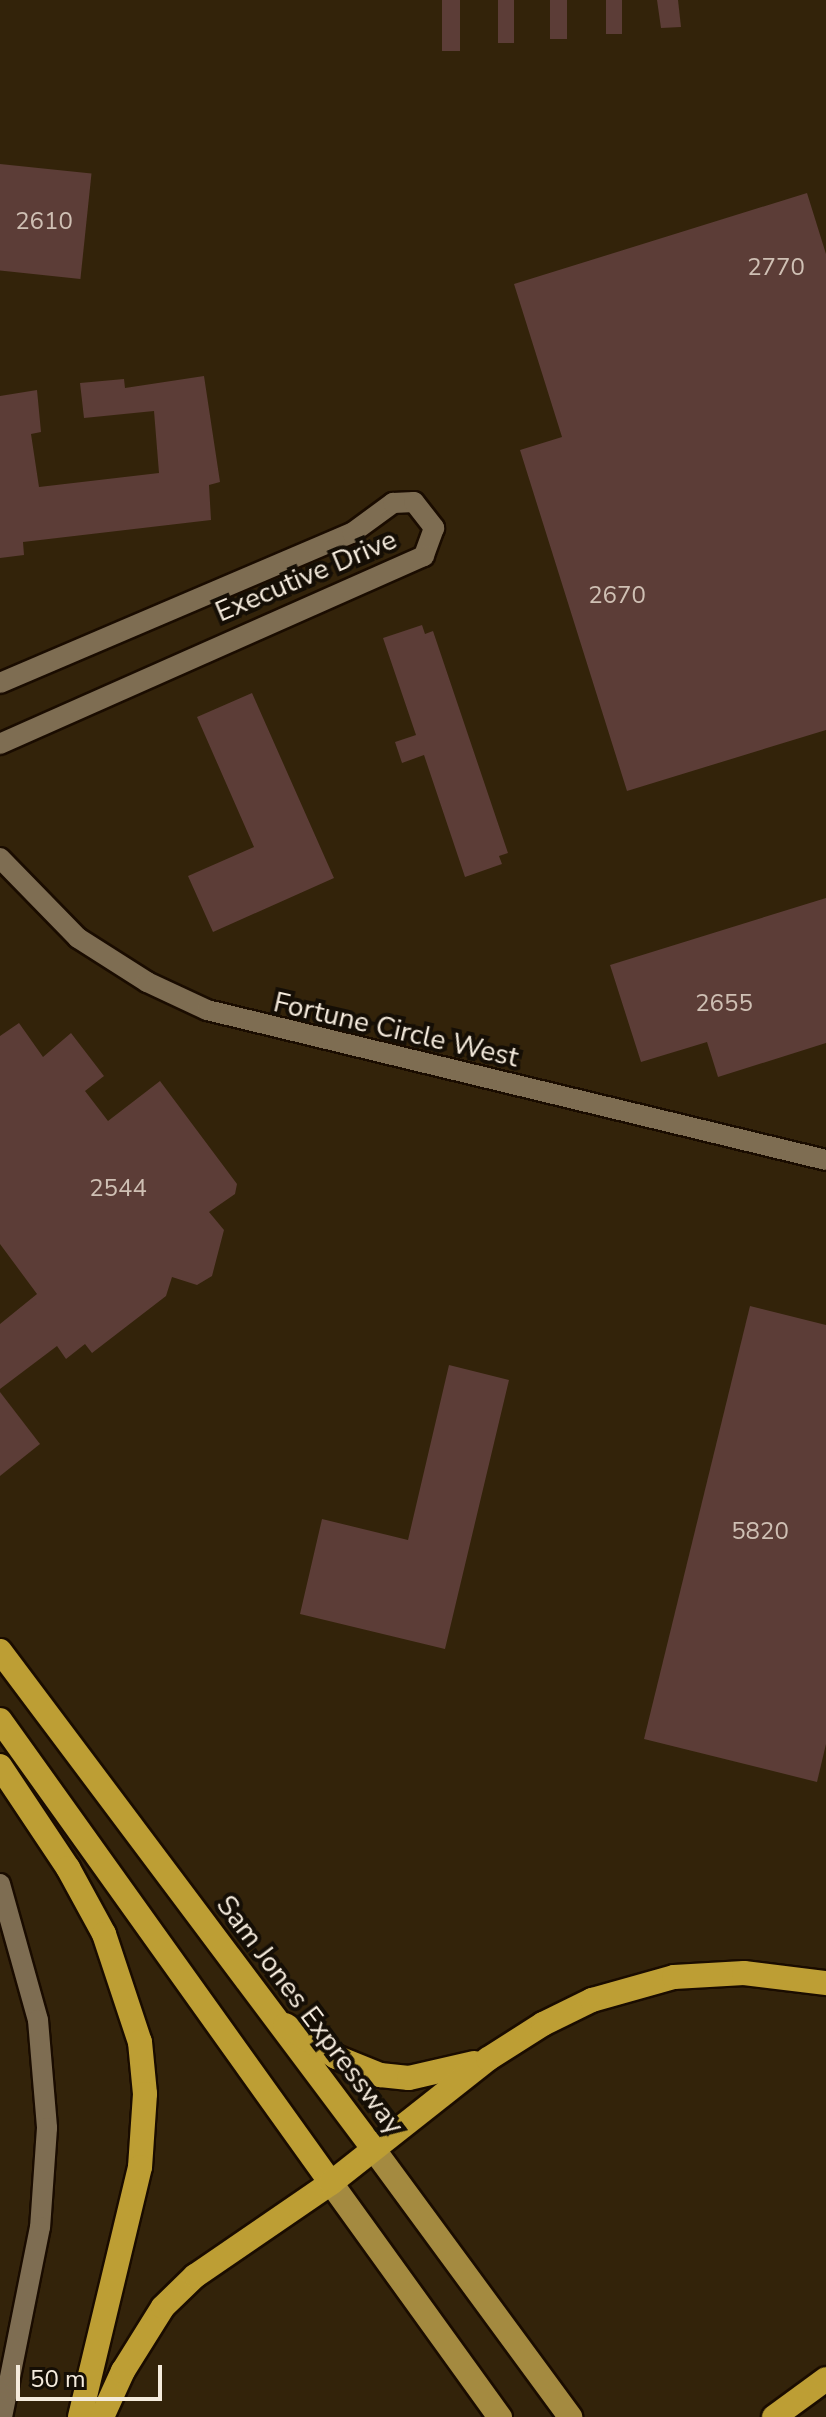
<!DOCTYPE html>
<style>
body{margin:0}
#map{position:relative;width:826px;height:2417px;overflow:hidden;background:#33230a;font-family:"Nunito Sans",sans-serif}
div>[style]{position:absolute}
.building>*{inset:0;background:#5c3d37;transform-origin:0 0}
.roads{filter:drop-shadow(2px 0 #1a0c00) drop-shadow(-2px 0 #1a0c00) drop-shadow(0 2px #1a0c00) drop-shadow(0 -2px #1a0c00)}
.street>*{height:20px;margin:-10px;padding:0 10px;transform-origin:10px;border-radius:10px;background:#7e6d52}
.primary>*{height:24px;margin:-12px;padding:0 12px;transform-origin:12px;border-radius:12px;background:#a48a40}
.highway>*{height:24px;margin:-12px;padding:0 12px;transform-origin:12px;border-radius:12px;background:#bd9e34}
span{translate:-50% -50%;white-space:nowrap;text-align:center;line-height:1.15;-webkit-text-stroke:8px #150e05;paint-order:stroke}
.number-label{font-size:24px;color:#cfc0b4}
.number-label span{-webkit-text-stroke-width:0}
.street-label{font-size:28px;color:#f5ebdd}
.scale{position:absolute;left:16px;top:2365px;width:146px;height:36px;box-sizing:border-box;border:4px solid #f5ebdd;border-top:0;padding-left:10px;font-size:24px;line-height:28px;white-space:nowrap;color:#f5ebdd;-webkit-text-stroke:6px #150e05;paint-order:stroke}
</style>
<div id="map">
<div class="building">
<i style="left:442px;top:0;width:18px;height:51px"></i>
<i style="left:498px;top:0;width:16px;height:43px"></i>
<i style="left:550px;top:0;width:17px;height:39px"></i>
<i style="left:606px;top:0;width:16px;height:34px"></i>
<i style="clip-path:polygon(657px 0,678px 0,681px 27px,661px 28px)"></i>
<i style="left:0;top:164px;width:92px;height:106px;rotate:6deg"></i>
<i style="clip-path:polygon(807px 193px,826px 254px,826px 730px,627px 791px,520px 450px,562px 437px,514px 284px)"></i>
<i style="clip-path:polygon(204px 376px,220px 482px,209px 485px,211px 520px,23px 542px,24px 555px,0 558px,0 396px,37px 390px,41px 432px,31px 434px,39px 487px,159px 473px,154px 411px,84px 418px,80px 383px,124px 379px,125px 388px)"></i>
<i style="clip-path:polygon(422px 625px,425px 634px,433px 631px,508px 853px,499px 856px,502px 864px,465px 877px,424px 755px,402px 763px,395px 742px,416px 735px,383px 638px)"></i>
<i style="clip-path:polygon(252px 693px,334px 878px,213px 932px,188px 876px,254px 847px,197px 717px)"></i>
<i style="clip-path:polygon(826px 898px,826px 1043px,718px 1077px,707px 1042px,641px 1062px,610px 965px)"></i>
<i style="clip-path:polygon(19px 1023px,43px 1057px,71px 1033px,104px 1076px,85px 1091px,108px 1121px,160px 1081px,237px 1184px,235px 1194px,209px 1212px,224px 1230px,212px 1276px,197px 1285px,172px 1277px,166px 1296px,92px 1353px,85px 1344px,66px 1359px,57px 1346px,0 1389px,0 1324px,37px 1294px,0 1244px,0 1036px)"></i>
<i style="clip-path:polygon(750px 1306px,826px 1325px,826px 1744px,817px 1782px,644px 1739px)"></i>
<i style="clip-path:polygon(449px 1365px,509px 1380px,445px 1649px,300px 1614px,322px 1519px,408px 1540px)"></i>
<i style="clip-path:polygon(0 1392px,40px 1444px,0 1476px)"></i>
</div>
<div class="roads">
<div class="street">
<i style="left:0;top:683px;width:383px;rotate:-23.1deg"></i>
<i style="left:352px;top:533px;width:51px;rotate:-36.2deg"></i>
<i style="left:393px;top:503px;width:21px;rotate:-3deg"></i>
<i style="left:414px;top:502px;width:33px;rotate:52deg"></i>
<i style="left:434px;top:528px;width:30px;rotate:110deg"></i>
<i style="left:424px;top:556px;width:464px;rotate:156.1deg"></i>
<i style="left:0;top:858px;width:112px;rotate:45.7deg"></i>
<i style="left:78px;top:938px;width:82px;rotate:32.5deg"></i>
<i style="left:147px;top:982px;width:66px;rotate:25deg"></i>
<i style="left:207px;top:1010px;width:637px;rotate:13.62deg"></i>
<i style="left:0;top:1884px;width:141px;rotate:74.4deg"></i>
<i style="left:38px;top:2020px;width:108px;rotate:85.2deg"></i>
<i style="left:47px;top:2128px;width:99px;rotate:94deg"></i>
<i style="left:40px;top:2227px;width:194px;rotate:101.3deg"></i>
</div>
<div class="primary">
<i style="left:372px;top:2147px;width:335px;rotate:53.7deg"></i>
<i style="left:331px;top:2183px;width:289px;rotate:54.2deg"></i>
</div>
<div class="highway">
<i style="left:0;top:1651px;width:620px;rotate:53.13deg"></i>
<i style="left:0;top:1720px;width:569px;rotate:54.44deg"></i>
<i style="left:0;top:1766px;width:123px;rotate:56.3deg"></i>
<i style="left:68px;top:1868px;width:75px;rotate:61.4deg"></i>
<i style="left:104px;top:1934px;width:114px;rotate:71.6deg"></i>
<i style="left:140px;top:2042px;width:52px;rotate:84.5deg"></i>
<i style="left:145px;top:2094px;width:73px;rotate:93.9deg"></i>
<i style="left:140px;top:2167px;width:257px;rotate:103.5deg"></i>
<i style="left:285px;top:2025px;width:60px;rotate:32.1deg"></i>
<i style="left:336px;top:2057px;width:48px;rotate:22.2deg"></i>
<i style="left:380px;top:2075px;width:29px;rotate:6deg"></i>
<i style="left:409px;top:2078px;width:67px;rotate:-13deg"></i>
<i style="left:102px;top:2417px;width:51px;rotate:-65.5deg"></i>
<i style="left:123px;top:2371px;width:75px;rotate:-58deg"></i>
<i style="left:163px;top:2307px;width:45px;rotate:-44.1deg"></i>
<i style="left:195px;top:2276px;width:165px;rotate:-34.4deg"></i>
<i style="left:331px;top:2183px;width:200px;rotate:-38.3deg"></i>
<i style="left:488px;top:2059px;width:65px;rotate:-32.5deg"></i>
<i style="left:543px;top:2024px;width:55px;rotate:-26.1deg"></i>
<i style="left:592px;top:2000px;width:85px;rotate:-15.7deg"></i>
<i style="left:674px;top:1977px;width:70px;rotate:-3.3deg"></i>
<i style="left:744px;top:1973px;width:83px;rotate:7deg"></i>
<i style="left:774px;top:2417px;width:64px;rotate:-36.2deg"></i>
</div>
</div>
<div class="number-label">
<span style="left:44px;top:222px">2610</span>
<span style="left:776px;top:268px">2770</span>
<span style="left:617px;top:596px">2670</span>
<span style="left:724px;top:1004px">2655</span>
<span style="left:118px;top:1189px">2544</span>
<span style="left:760px;top:1532px">5820</span>
</div>
<div class="street-label">
<span style="left:306px;top:576px;rotate:-23deg">Executive Drive</span>
<span style="left:396px;top:1030px;rotate:13deg">Fortune Circle West</span>
<span style="left:310px;top:2015px;rotate:53deg">Sam Jones Expressway</span>
</div>
<div class="scale">50 m</div>
</div>
